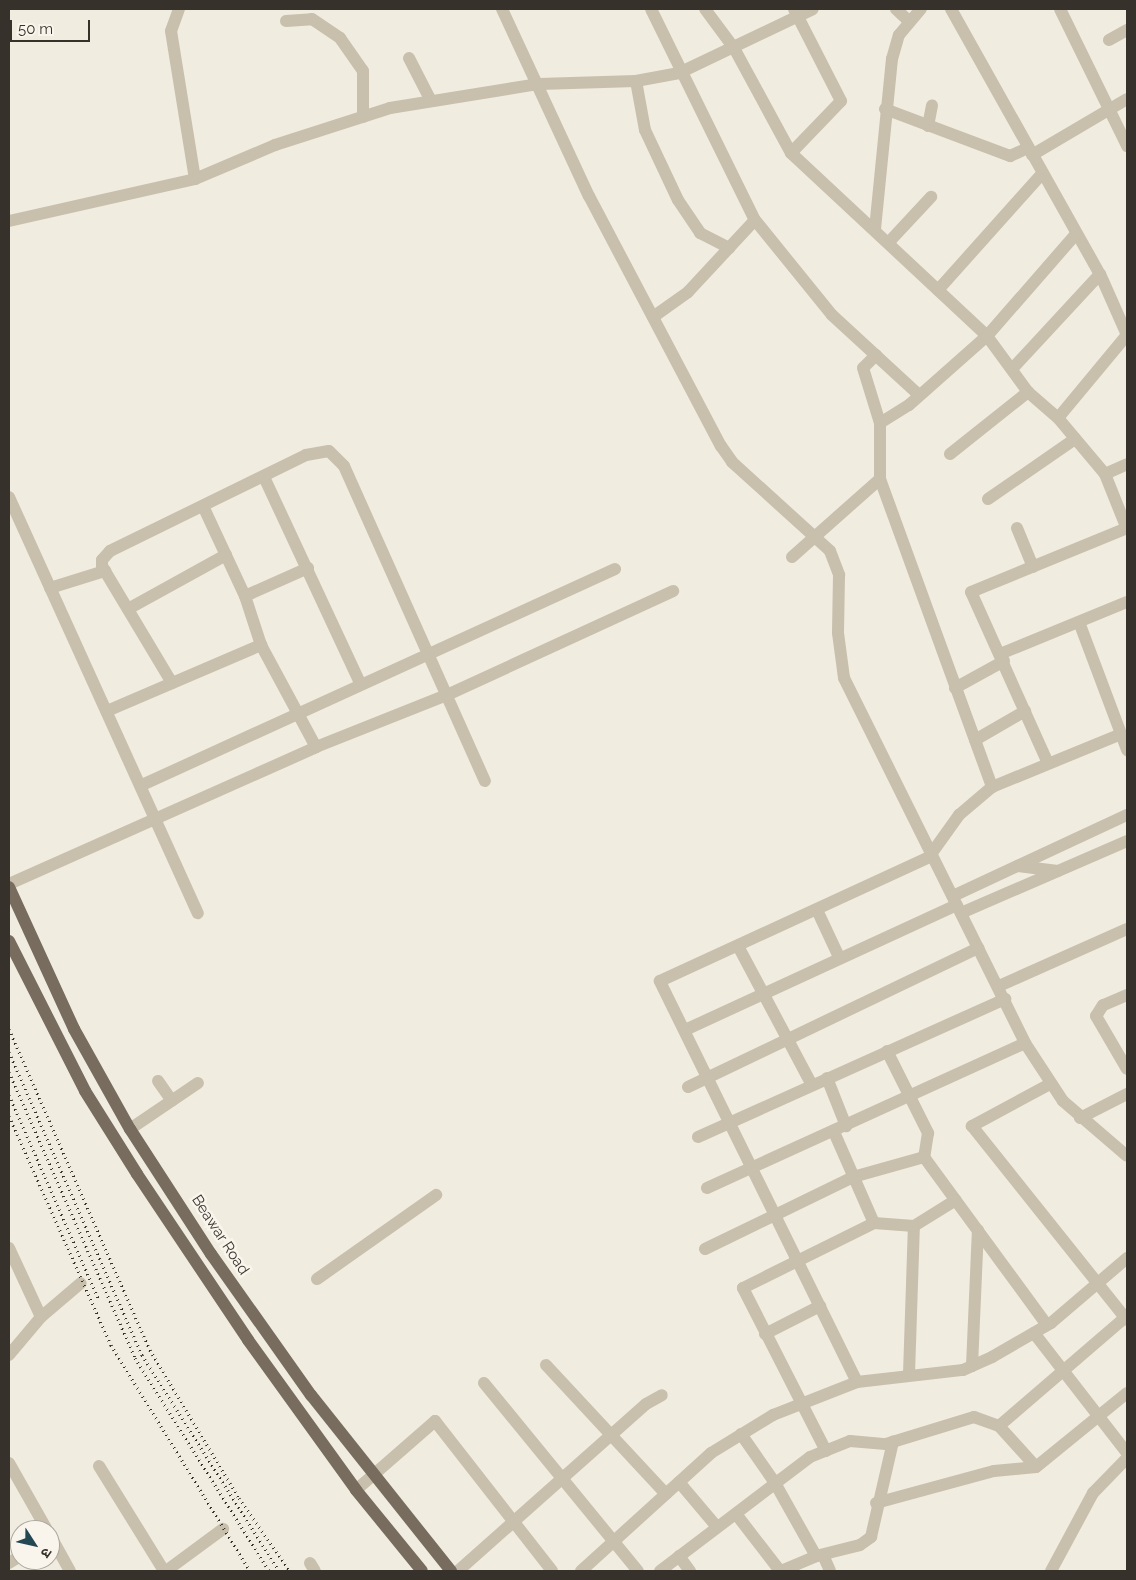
<!DOCTYPE html>
<meta charset="utf-8">
<style>
body{margin:0}
#map{position:relative;width:1136px;height:1580px;overflow:hidden;background:#f1ece0;font-family:Raleway,"Noto Sans Devanagari",sans-serif}
div>[style]{position:absolute}
.minor>*{height:12px;margin:-6px;padding:0 6px;transform-origin:6px;border-radius:6px;background:#c8bfad}
.major>*{height:12px;margin:-6px;padding:0 6px;transform-origin:6px;border-radius:6px;background:#776c5e}
.rail>*{height:3px;margin-top:-1.5px;transform-origin:0;background:repeating-linear-gradient(90deg,#37312b 0 1px,transparent 0 5px)}
span{translate:-50% -50%;white-space:nowrap;text-align:center;line-height:1.15;-webkit-text-stroke:5px #f9f5ec;paint-order:stroke}
.street-label{font-size:15px;color:#37312b}
.frame{position:absolute;inset:0;border:10px solid #37312b;pointer-events:none}
.north{position:absolute;left:10px;top:1520px;width:50px;height:50px;box-sizing:border-box;background:#f9f5ec;border:1px solid #aba79f;border-radius:50%;rotate:125deg;font-size:14px;font-weight:700;line-height:20px;text-align:center;color:#37312b}
.north::after{content:'';display:block;margin:auto;width:18px;height:22px;background:#244754;clip-path:polygon(50% 0,100% 100%,50% 72%,0 100%)}
.scale{position:absolute;left:10px;top:20px;width:80px;height:22px;box-sizing:border-box;border:2px solid #37312b;border-top:0;padding-left:6px;font-size:15px;line-height:18px;white-space:nowrap;color:#37312b;-webkit-text-stroke:4px #f9f5ec;paint-order:stroke}
</style>
<div id="map">
<div class="minor">
<i style="left:179px;top:9px;width:23px;rotate:110deg"></i>
<i style="left:171px;top:31px;width:150px;rotate:80.8deg"></i>
<i style="left:502px;top:9px;width:206px;rotate:65.1deg"></i>
<i style="left:589px;top:196px;width:283px;rotate:62.2deg"></i>
<i style="left:721px;top:446px;width:19px;rotate:55deg"></i>
<i style="left:732px;top:462px;width:132px;rotate:42.2deg"></i>
<i style="left:830px;top:551px;width:26px;rotate:69deg"></i>
<i style="left:839px;top:575px;width:58px;rotate:91deg"></i>
<i style="left:838px;top:633px;width:45px;rotate:82.4deg"></i>
<i style="left:844px;top:678px;width:407px;rotate:63.6deg"></i>
<i style="left:1025px;top:1043px;width:69px;rotate:56.8deg"></i>
<i style="left:1063px;top:1101px;width:84px;rotate:40.7deg"></i>
<i style="left:651px;top:9px;width:235px;rotate:63.8deg"></i>
<i style="left:755px;top:220px;width:122px;rotate:51deg"></i>
<i style="left:832px;top:315px;width:118px;rotate:42.6deg"></i>
<i style="left:705px;top:9px;width:49px;rotate:53.4deg"></i>
<i style="left:734px;top:48px;width:119px;rotate:61.5deg"></i>
<i style="left:791px;top:153px;width:268px;rotate:43deg"></i>
<i style="left:987px;top:336px;width:69px;rotate:53.8deg"></i>
<i style="left:1028px;top:392px;width:40px;rotate:41deg"></i>
<i style="left:1058px;top:418px;width:73px;rotate:50deg"></i>
<i style="left:1105px;top:474px;width:59px;rotate:68.2deg"></i>
<i style="left:896px;top:9px;width:18px;rotate:43deg"></i>
<i style="left:951px;top:9px;width:304px;rotate:60.7deg"></i>
<i style="left:1100px;top:274px;width:67px;rotate:66.1deg"></i>
<i style="left:1060px;top:9px;width:153px;rotate:63.9deg"></i>
<i style="left:286px;top:21px;width:26px;rotate:-4deg"></i>
<i style="left:312px;top:19px;width:34px;rotate:34deg"></i>
<i style="left:340px;top:38px;width:40px;rotate:55.1deg"></i>
<i style="left:363px;top:71px;width:46px;rotate:90deg"></i>
<i style="left:1109px;top:40px;width:21px;rotate:-29deg"></i>
<i style="left:409px;top:58px;width:48px;rotate:62.9deg"></i>
<i style="left:636px;top:81px;width:50px;rotate:79.6deg"></i>
<i style="left:645px;top:130px;width:77px;rotate:64.8deg"></i>
<i style="left:678px;top:200px;width:40px;rotate:56deg"></i>
<i style="left:700px;top:233px;width:33px;rotate:27deg"></i>
<i style="left:885px;top:109px;width:134px;rotate:20.6deg"></i>
<i style="left:1010px;top:156px;width:17px;rotate:-24deg"></i>
<i style="left:928px;top:126px;width:21px;rotate:-79deg"></i>
<i style="left:791px;top:153px;width:72px;rotate:-46.1deg"></i>
<i style="left:841px;top:101px;width:103px;rotate:-117.1deg"></i>
<i style="left:1032px;top:155px;width:110px;rotate:-30.5deg"></i>
<i style="left:9px;top:221px;width:191px;rotate:-12.7deg"></i>
<i style="left:195px;top:179px;width:87px;rotate:-23deg"></i>
<i style="left:275px;top:145px;width:121px;rotate:-17.8deg"></i>
<i style="left:390px;top:108px;width:151px;rotate:-9.2deg"></i>
<i style="left:539px;top:84px;width:97px;rotate:-1.8deg"></i>
<i style="left:636px;top:81px;width:44px;rotate:-10.5deg"></i>
<i style="left:679px;top:73px;width:148px;rotate:-25.5deg"></i>
<i style="left:875px;top:229px;width:171px;rotate:-84.3deg"></i>
<i style="left:892px;top:59px;width:25px;rotate:-74deg"></i>
<i style="left:899px;top:35px;width:34px;rotate:-50deg"></i>
<i style="left:889px;top:242px;width:62px;rotate:-47deg"></i>
<i style="left:938px;top:290px;width:154px;rotate:-48.2deg"></i>
<i style="left:653px;top:317px;width:43px;rotate:-35.5deg"></i>
<i style="left:688px;top:292px;width:98px;rotate:-47.1deg"></i>
<i style="left:876px;top:355px;width:18px;rotate:135deg"></i>
<i style="left:863px;top:368px;width:58px;rotate:72.8deg"></i>
<i style="left:1013px;top:368px;width:128px;rotate:-47.2deg"></i>
<i style="left:1058px;top:418px;width:108px;rotate:-50.3deg"></i>
<i style="left:950px;top:454px;width:100px;rotate:-38.5deg"></i>
<i style="left:1105px;top:474px;width:24px;rotate:-24deg"></i>
<i style="left:264px;top:477px;width:227px;rotate:65deg"></i>
<i style="left:880px;top:479px;width:328px;rotate:70deg"></i>
<i style="left:9px;top:497px;width:457px;rotate:65.6deg"></i>
<i style="left:988px;top:499px;width:106px;rotate:-34.6deg"></i>
<i style="left:203px;top:506px;width:99px;rotate:65deg"></i>
<i style="left:245px;top:596px;width:52px;rotate:71.9deg"></i>
<i style="left:261px;top:645px;width:116px;rotate:61.7deg"></i>
<i style="left:1017px;top:528px;width:42px;rotate:67.7deg"></i>
<i style="left:792px;top:557px;width:118px;rotate:-41.6deg"></i>
<i style="left:880px;top:479px;width:56px;rotate:-90deg"></i>
<i style="left:880px;top:423px;width:34px;rotate:-32deg"></i>
<i style="left:909px;top:405px;width:104px;rotate:-41.5deg"></i>
<i style="left:987px;top:336px;width:135px;rotate:-48.9deg"></i>
<i style="left:50px;top:588px;width:58px;rotate:-17.2deg"></i>
<i style="left:245px;top:596px;width:69px;rotate:-24deg"></i>
<i style="left:128px;top:609px;width:112px;rotate:-28.9deg"></i>
<i style="left:1079px;top:622px;width:137px;rotate:69.4deg"></i>
<i style="left:1000px;top:654px;width:137px;rotate:-22.3deg"></i>
<i style="left:172px;top:683px;width:136px;rotate:-120.9deg"></i>
<i style="left:102px;top:566px;width:6px;rotate:-90deg"></i>
<i style="left:102px;top:560px;width:12px;rotate:-48deg"></i>
<i style="left:110px;top:551px;width:218px;rotate:-26.1deg"></i>
<i style="left:306px;top:455px;width:23px;rotate:-10deg"></i>
<i style="left:329px;top:451px;width:21px;rotate:45deg"></i>
<i style="left:344px;top:466px;width:345px;rotate:65.9deg"></i>
<i style="left:955px;top:688px;width:56px;rotate:-28.9deg"></i>
<i style="left:107px;top:711px;width:168px;rotate:-23.2deg"></i>
<i style="left:975px;top:740px;width:58px;rotate:-30.1deg"></i>
<i style="left:1047px;top:761px;width:185px;rotate:-114.2deg"></i>
<i style="left:971px;top:592px;width:169px;rotate:-22.3deg"></i>
<i style="left:142px;top:785px;width:520px;rotate:-24.54deg"></i>
<i style="left:1018px;top:866px;width:40px;rotate:7.1deg"></i>
<i style="left:9px;top:884px;width:336px;rotate:-24deg"></i>
<i style="left:316px;top:747px;width:141px;rotate:-21.7deg"></i>
<i style="left:447px;top:695px;width:249px;rotate:-24.7deg"></i>
<i style="left:953px;top:896px;width:192px;rotate:-25deg"></i>
<i style="left:817px;top:910px;width:52px;rotate:64.9deg"></i>
<i style="left:961px;top:913px;width:181px;rotate:-23.4deg"></i>
<i style="left:738px;top:946px;width:157px;rotate:62deg"></i>
<i style="left:999px;top:986px;width:140px;rotate:-24deg"></i>
<i style="left:1127px;top:995px;width:26px;rotate:157deg"></i>
<i style="left:1103px;top:1005px;width:13px;rotate:122deg"></i>
<i style="left:1096px;top:1016px;width:61px;rotate:59.7deg"></i>
<i style="left:685px;top:1030px;width:299px;rotate:-24.7deg"></i>
<i style="left:887px;top:1051px;width:92px;rotate:63.4deg"></i>
<i style="left:928px;top:1133px;width:24px;rotate:99deg"></i>
<i style="left:924px;top:1157px;width:208px;rotate:53.8deg"></i>
<i style="left:827px;top:1078px;width:52px;rotate:68.4deg"></i>
<i style="left:158px;top:1081px;width:24px;rotate:55deg"></i>
<i style="left:1050px;top:1084px;width:89px;rotate:151.7deg"></i>
<i style="left:972px;top:1126px;width:248px;rotate:51.4deg"></i>
<i style="left:688px;top:1087px;width:322px;rotate:-25.6deg"></i>
<i style="left:1080px;top:1118px;width:53px;rotate:-27.1deg"></i>
<i style="left:130px;top:1129px;width:82px;rotate:-34.1deg"></i>
<i style="left:834px;top:1132px;width:99px;rotate:66.3deg"></i>
<i style="left:698px;top:1137px;width:337px;rotate:-24.2deg"></i>
<i style="left:707px;top:1188px;width:349px;rotate:-24.5deg"></i>
<i style="left:9px;top:1248px;width:76px;rotate:65.1deg"></i>
<i style="left:705px;top:1249px;width:165px;rotate:-25.9deg"></i>
<i style="left:853px;top:1177px;width:74px;rotate:-15.7deg"></i>
<i style="left:317px;top:1279px;width:146px;rotate:-35.2deg"></i>
<i style="left:1034px;top:1333px;width:152px;rotate:52.2deg"></i>
<i style="left:765px;top:1334px;width:62px;rotate:-27deg"></i>
<i style="left:9px;top:1355px;width:50px;rotate:-49.9deg"></i>
<i style="left:41px;top:1317px;width:52px;rotate:-40.4deg"></i>
<i style="left:546px;top:1365px;width:176px;rotate:47.1deg"></i>
<i style="left:972px;top:1366px;width:136px;rotate:-87.5deg"></i>
<i style="left:909px;top:1374px;width:148px;rotate:-88.1deg"></i>
<i style="left:857px;top:1382px;width:447px;rotate:-116.2deg"></i>
<i style="left:660px;top:981px;width:296px;rotate:-24.7deg"></i>
<i style="left:929px;top:857px;width:52px;rotate:-54.5deg"></i>
<i style="left:959px;top:815px;width:43px;rotate:-40.3deg"></i>
<i style="left:992px;top:787px;width:139px;rotate:-22.3deg"></i>
<i style="left:484px;top:1383px;width:243px;rotate:50.7deg"></i>
<i style="left:999px;top:1426px;width:169px;rotate:-40.7deg"></i>
<i style="left:741px;top:1434px;width:60px;rotate:55.2deg"></i>
<i style="left:775px;top:1483px;width:84px;rotate:60.7deg"></i>
<i style="left:826px;top:1451px;width:183px;rotate:-117deg"></i>
<i style="left:743px;top:1288px;width:146px;rotate:-26.4deg"></i>
<i style="left:874px;top:1223px;width:40px;rotate:4.3deg"></i>
<i style="left:914px;top:1226px;width:49px;rotate:-31.8deg"></i>
<i style="left:9px;top:1463px;width:77px;rotate:60.4deg"></i>
<i style="left:99px;top:1466px;width:123px;rotate:58.2deg"></i>
<i style="left:679px;top:1482px;width:59px;rotate:49.8deg"></i>
<i style="left:356px;top:1490px;width:105px;rotate:-41.1deg"></i>
<i style="left:435px;top:1421px;width:190px;rotate:52deg"></i>
<i style="left:876px;top:1503px;width:122px;rotate:-15.2deg"></i>
<i style="left:994px;top:1471px;width:42px;rotate:-5.4deg"></i>
<i style="left:1036px;top:1467px;width:117px;rotate:-39.1deg"></i>
<i style="left:736px;top:1514px;width:72px;rotate:52.3deg"></i>
<i style="left:50px;top:1535px;width:41px;rotate:60.9deg"></i>
<i style="left:823px;top:1555px;width:17px;rotate:66deg"></i>
<i style="left:679px;top:1556px;width:19px;rotate:54deg"></i>
<i style="left:9px;top:1563px;width:13px;rotate:-32deg"></i>
<i style="left:310px;top:1563px;width:9px;rotate:58deg"></i>
<i style="left:166px;top:1571px;width:71px;rotate:-36.4deg"></i>
<i style="left:458px;top:1571px;width:251px;rotate:-41.6deg"></i>
<i style="left:646px;top:1404px;width:18px;rotate:-29deg"></i>
<i style="left:581px;top:1571px;width:176px;rotate:-42.2deg"></i>
<i style="left:711px;top:1453px;width:73px;rotate:-31.5deg"></i>
<i style="left:773px;top:1415px;width:90px;rotate:-21.4deg"></i>
<i style="left:857px;top:1382px;width:107px;rotate:-6.5deg"></i>
<i style="left:963px;top:1370px;width:32px;rotate:-24deg"></i>
<i style="left:992px;top:1357px;width:68px;rotate:-30deg"></i>
<i style="left:1051px;top:1323px;width:100px;rotate:-40.5deg"></i>
<i style="left:660px;top:1571px;width:188px;rotate:-37.2deg"></i>
<i style="left:810px;top:1457px;width:43px;rotate:-21.8deg"></i>
<i style="left:850px;top:1441px;width:36px;rotate:5deg"></i>
<i style="left:886px;top:1444px;width:92px;rotate:-17.1deg"></i>
<i style="left:974px;top:1417px;width:27px;rotate:20deg"></i>
<i style="left:999px;top:1426px;width:55px;rotate:47.9deg"></i>
<i style="left:781px;top:1571px;width:38px;rotate:-23deg"></i>
<i style="left:816px;top:1556px;width:45px;rotate:-14deg"></i>
<i style="left:860px;top:1545px;width:14px;rotate:-36deg"></i>
<i style="left:871px;top:1537px;width:98px;rotate:-77deg"></i>
<i style="left:1051px;top:1571px;width:89px;rotate:-61.7deg"></i>
<i style="left:1093px;top:1493px;width:49px;rotate:-45.8deg"></i>
</div>
<div class="major">
<i style="left:9px;top:887px;width:156px;rotate:65.4deg"></i>
<i style="left:74px;top:1029px;width:115px;rotate:60.8deg"></i>
<i style="left:130px;top:1129px;width:149px;rotate:57.1deg"></i>
<i style="left:211px;top:1254px;width:173px;rotate:54.7deg"></i>
<i style="left:311px;top:1395px;width:225px;rotate:51.5deg"></i>
<i style="left:9px;top:941px;width:168px;rotate:63.1deg"></i>
<i style="left:85px;top:1091px;width:98px;rotate:57.9deg"></i>
<i style="left:137px;top:1174px;width:200px;rotate:56.2deg"></i>
<i style="left:248px;top:1340px;width:185px;rotate:54.2deg"></i>
<i style="left:356px;top:1490px;width:104px;rotate:50.8deg"></i>
</div>
<div class="rail">
<i style="left:9px;top:1029px;width:351px;rotate:66.3deg"></i>
<i style="left:150px;top:1350px;width:173px;rotate:59deg"></i>
<i style="left:239px;top:1498px;width:89px;rotate:55.1deg"></i>
<i style="left:9px;top:1052px;width:331px;rotate:66.3deg"></i>
<i style="left:142px;top:1355px;width:256px;rotate:57.6deg"></i>
<i style="left:9px;top:1072px;width:313px;rotate:66.2deg"></i>
<i style="left:135px;top:1358px;width:252px;rotate:57.8deg"></i>
<i style="left:9px;top:1095px;width:222px;rotate:66.3deg"></i>
<i style="left:9px;top:1116px;width:251px;rotate:66deg"></i>
<i style="left:111px;top:1345px;width:265px;rotate:58.4deg"></i>
</div>
<div class="street-label">
<span style="left:220px;top:1235px;rotate:57deg">Beawar Road</span>
</div>
<div class="frame"></div>
<div class="north">उ</div>
<div class="scale">50 m</div>
</div>
